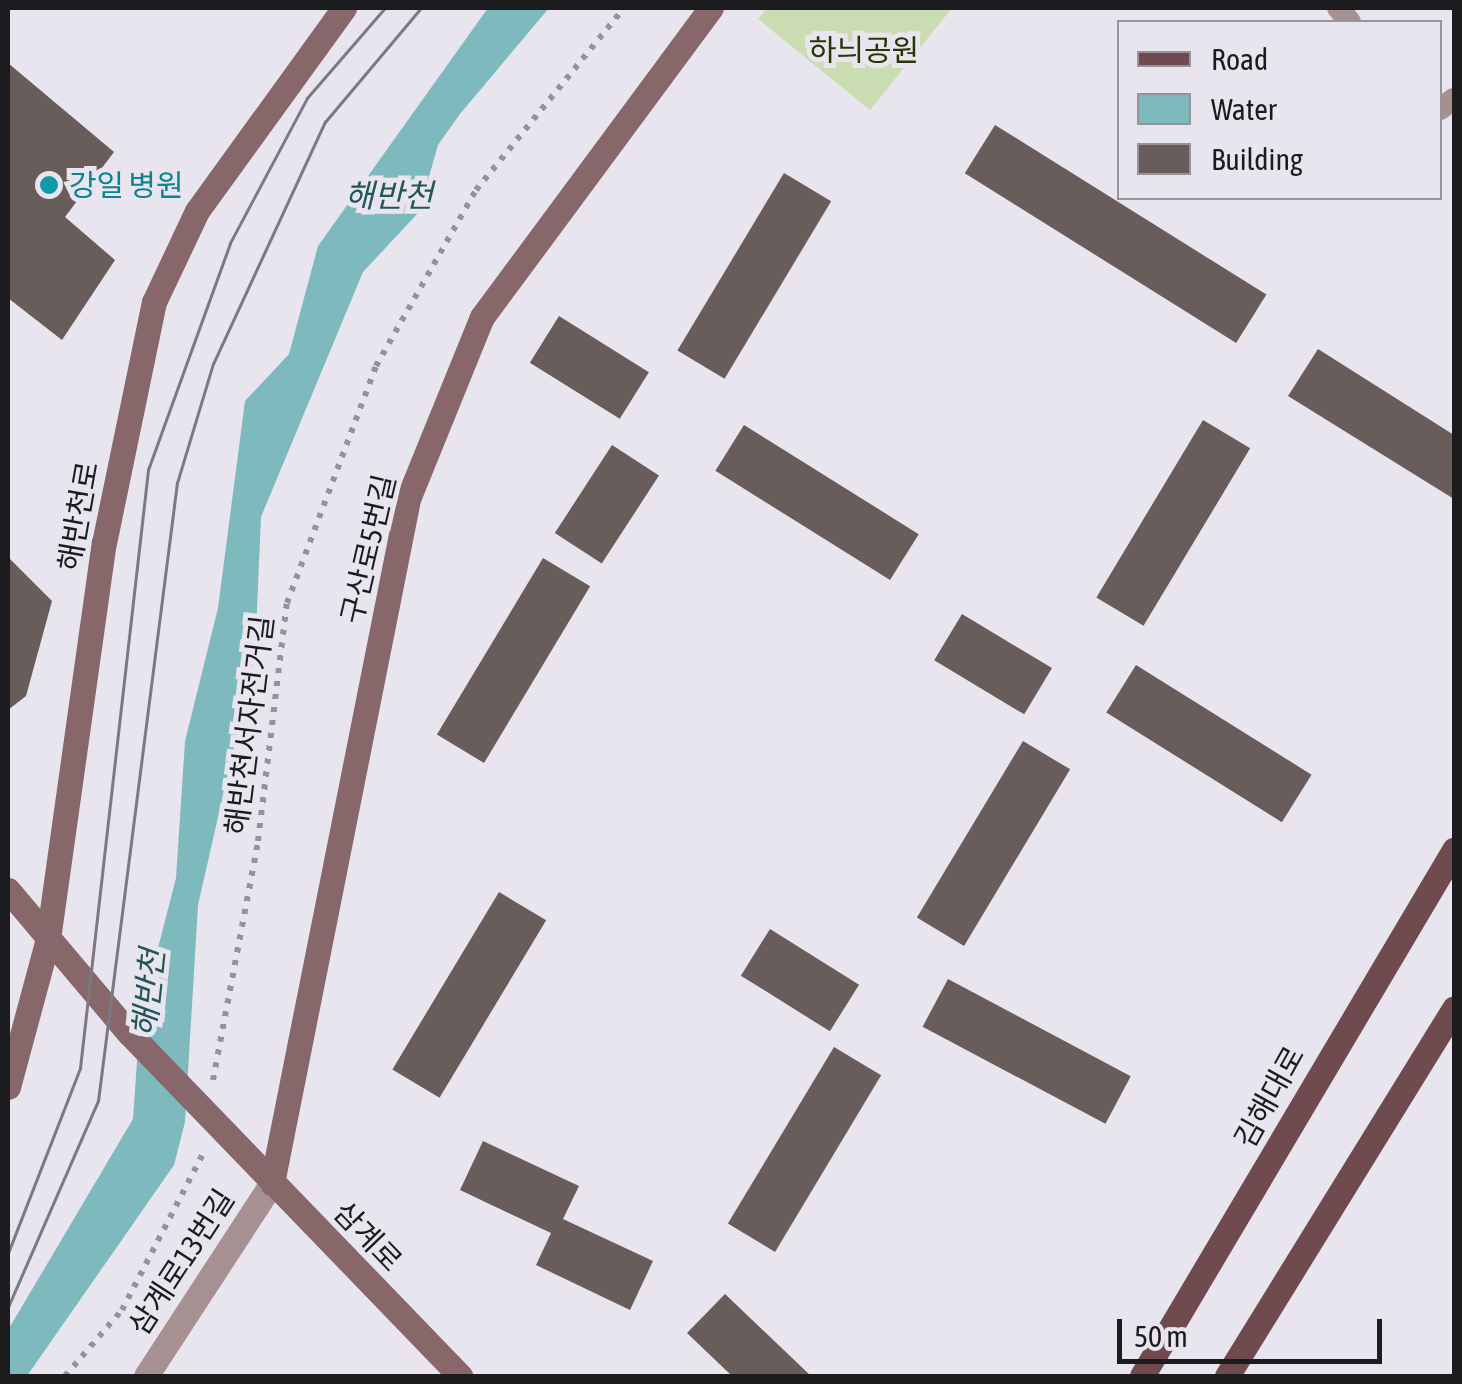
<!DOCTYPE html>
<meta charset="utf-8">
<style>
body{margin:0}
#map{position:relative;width:1462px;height:1384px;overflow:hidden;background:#e8e5ef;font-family:"Asap Condensed","Noto Sans KR",sans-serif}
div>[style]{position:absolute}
.green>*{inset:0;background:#cadcb2}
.water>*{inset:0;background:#7eb9be}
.building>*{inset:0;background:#685d5b;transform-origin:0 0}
.path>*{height:6px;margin-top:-3px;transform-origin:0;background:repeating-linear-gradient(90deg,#95939a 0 5px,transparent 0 13px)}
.lane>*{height:22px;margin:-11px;padding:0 11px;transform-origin:11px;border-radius:11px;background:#a79092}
.street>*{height:25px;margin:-12.5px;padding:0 12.5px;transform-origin:12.5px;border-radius:12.5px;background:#a79092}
.secondary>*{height:25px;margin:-12.5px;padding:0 12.5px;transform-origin:12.5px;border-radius:12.5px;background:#87676a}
.primary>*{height:25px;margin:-12.5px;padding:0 12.5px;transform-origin:12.5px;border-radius:12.5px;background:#6f4a4e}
.tram>*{height:2.5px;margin:-1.25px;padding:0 1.25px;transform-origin:1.25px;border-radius:1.25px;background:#7c7a80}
.dots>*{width:28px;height:28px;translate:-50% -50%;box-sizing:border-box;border:5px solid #e8e5ef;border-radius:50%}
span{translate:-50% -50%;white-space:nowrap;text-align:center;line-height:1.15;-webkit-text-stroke:10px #e8e5ef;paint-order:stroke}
.park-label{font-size:30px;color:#263605}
.culture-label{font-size:30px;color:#0d838f}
.left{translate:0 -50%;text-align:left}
.street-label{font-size:30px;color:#1c1b1e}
.water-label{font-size:32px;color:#22565a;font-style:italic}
.frame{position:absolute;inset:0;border:10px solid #1c1b1e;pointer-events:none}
.legend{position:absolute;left:1117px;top:20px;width:325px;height:180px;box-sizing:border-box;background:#e8e5ef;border:2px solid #96949b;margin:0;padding:12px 18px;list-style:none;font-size:30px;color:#1c1b1e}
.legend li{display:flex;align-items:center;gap:20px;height:50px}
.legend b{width:50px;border:2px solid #96949b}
.scale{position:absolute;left:1117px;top:1319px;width:265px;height:45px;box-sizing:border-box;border:5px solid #1c1b1e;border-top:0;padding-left:12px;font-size:30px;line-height:35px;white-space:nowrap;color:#1c1b1e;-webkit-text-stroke:8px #e8e5ef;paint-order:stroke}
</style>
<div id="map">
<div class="green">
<i style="clip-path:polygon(767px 8px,952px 8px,870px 110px,758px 19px)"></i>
</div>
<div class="water">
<i style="clip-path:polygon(488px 8px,549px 8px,460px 114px,438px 145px,419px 212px,363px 272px,261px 517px,255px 655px,198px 905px,185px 1122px,174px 1165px,27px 1376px,8px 1376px,8px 1330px,133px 1119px,140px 1018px,176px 878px,185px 741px,218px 608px,245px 401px,289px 354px,318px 246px)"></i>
</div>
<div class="building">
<i style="clip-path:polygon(8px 63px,114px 152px,65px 217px,115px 260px,62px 340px,8px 298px)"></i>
<i style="left:995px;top:125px;width:320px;height:57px;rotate:32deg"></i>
<i style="left:784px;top:173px;width:55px;height:207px;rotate:31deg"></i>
<i style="left:559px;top:316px;width:106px;height:55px;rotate:32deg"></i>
<i style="clip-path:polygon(1318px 349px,1454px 435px,1454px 499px,1288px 396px)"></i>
<i style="left:1203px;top:420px;width:55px;height:207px;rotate:31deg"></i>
<i style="left:744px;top:425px;width:206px;height:54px;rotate:32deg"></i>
<i style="left:612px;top:445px;width:56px;height:105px;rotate:33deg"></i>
<i style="clip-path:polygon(8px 557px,52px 601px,26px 696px,8px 710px)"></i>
<i style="left:543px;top:558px;width:55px;height:206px;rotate:31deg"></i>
<i style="left:962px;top:614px;width:105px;height:54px;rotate:31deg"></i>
<i style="left:1136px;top:665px;width:207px;height:56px;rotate:32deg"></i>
<i style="left:1023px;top:741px;width:55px;height:206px;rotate:31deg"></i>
<i style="left:499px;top:892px;width:55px;height:207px;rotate:31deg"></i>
<i style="left:770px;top:929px;width:105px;height:55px;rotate:32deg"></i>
<i style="left:948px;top:979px;width:207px;height:54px;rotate:28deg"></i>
<i style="left:834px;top:1047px;width:55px;height:206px;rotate:31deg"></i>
<i style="clip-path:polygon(483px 1141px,579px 1186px,563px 1219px,653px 1261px,630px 1310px,536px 1265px,551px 1233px,460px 1190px)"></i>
<i style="clip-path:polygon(725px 1294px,811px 1376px,732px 1376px,687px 1333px)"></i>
</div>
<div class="path">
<i style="left:213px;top:1080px;width:243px;rotate:-79.3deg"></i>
<i style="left:258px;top:841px;width:240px;rotate:-83.1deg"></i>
<i style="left:287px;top:603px;width:253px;rotate:-69.4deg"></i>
<i style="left:376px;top:366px;width:202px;rotate:-60.4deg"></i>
<i style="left:476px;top:190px;width:235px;rotate:-50.9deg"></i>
<i style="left:65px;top:1376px;width:87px;rotate:-49.2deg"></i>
<i style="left:122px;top:1310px;width:178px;rotate:-62.6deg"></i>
</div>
<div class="lane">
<i style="left:1338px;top:8px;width:18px;rotate:49deg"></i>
<i style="left:1440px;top:109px;width:17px;rotate:-36deg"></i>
</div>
<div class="street">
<i style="left:146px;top:1376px;width:230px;rotate:-56.9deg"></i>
</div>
<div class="secondary">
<i style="left:8px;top:890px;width:187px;rotate:49.8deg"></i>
<i style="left:129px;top:1033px;width:477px;rotate:46deg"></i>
<i style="left:8px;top:1087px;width:153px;rotate:-74.9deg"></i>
<i style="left:48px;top:939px;width:400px;rotate:-82deg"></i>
<i style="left:104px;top:543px;width:246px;rotate:-78.3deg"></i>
<i style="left:154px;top:302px;width:101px;rotate:-64.7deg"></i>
<i style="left:197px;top:211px;width:251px;rotate:-54.1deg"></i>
<i style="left:272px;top:1183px;width:697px;rotate:-78.75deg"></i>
<i style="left:408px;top:499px;width:196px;rotate:-67.9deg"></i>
<i style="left:482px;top:317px;width:385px;rotate:-53.5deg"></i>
</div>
<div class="primary">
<i style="left:1142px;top:1376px;width:612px;rotate:-59.33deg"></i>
<i style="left:1227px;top:1376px;width:432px;rotate:-58.3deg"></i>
</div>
<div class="tram">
<i style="left:8px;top:1253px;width:199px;rotate:-68.7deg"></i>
<i style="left:80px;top:1068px;width:602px;rotate:-83.51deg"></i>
<i style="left:148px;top:470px;width:241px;rotate:-70.1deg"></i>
<i style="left:230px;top:243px;width:164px;rotate:-62deg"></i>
<i style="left:307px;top:98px;width:119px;rotate:-49.1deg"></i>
<i style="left:8px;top:1307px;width:225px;rotate:-66.4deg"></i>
<i style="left:98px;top:1101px;width:623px;rotate:-82.72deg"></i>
<i style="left:177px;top:483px;width:124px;rotate:-73.2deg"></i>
<i style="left:213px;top:364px;width:267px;rotate:-65.2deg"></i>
<i style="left:325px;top:122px;width:149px;rotate:-49.9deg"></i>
</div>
<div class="dots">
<i style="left:49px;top:185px;background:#0f9aa8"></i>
</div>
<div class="park-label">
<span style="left:864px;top:50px">하늬공원</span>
</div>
<div class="culture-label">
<span class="left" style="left:69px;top:185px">강일 병원</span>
</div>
<div class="street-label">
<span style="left:78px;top:516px;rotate:-80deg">해반천로</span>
<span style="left:368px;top:549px;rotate:-77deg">구산로5번길</span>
<span style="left:249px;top:725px;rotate:-83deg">해반천서자전거길</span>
<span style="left:1269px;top:1097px;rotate:-61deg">김해대로</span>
<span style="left:368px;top:1236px;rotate:46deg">삼계로</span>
<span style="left:181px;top:1262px;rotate:-57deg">삼계로13번길</span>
</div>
<div class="water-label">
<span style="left:389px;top:196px">해반천</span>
<span style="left:149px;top:993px;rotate:-84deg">해반천</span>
</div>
<div class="frame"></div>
<ul class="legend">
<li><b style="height:12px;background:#6f4a4e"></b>Road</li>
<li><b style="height:28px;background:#7eb9be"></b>Water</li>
<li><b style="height:28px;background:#685d5b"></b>Building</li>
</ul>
<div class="scale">50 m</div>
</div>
